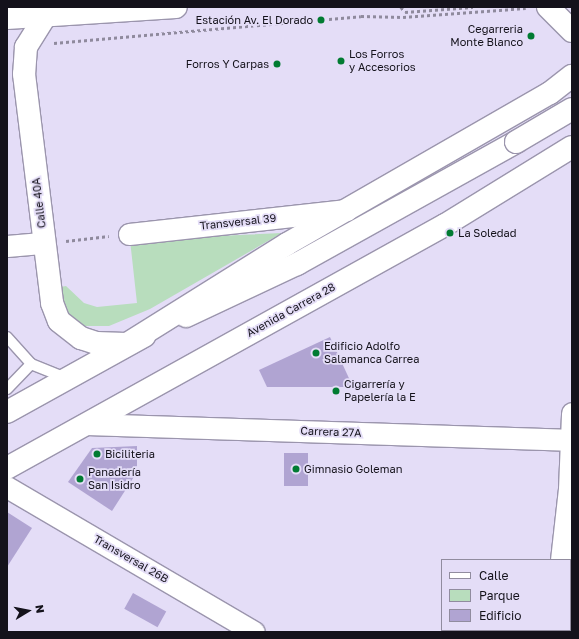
<!DOCTYPE html>
<meta charset="utf-8">
<style>
body{margin:0}
#map{position:relative;width:579px;height:639px;overflow:hidden;background:#e4ddf7;font-family:"Golos Text",sans-serif}
div>[style]{position:absolute}
.green>*{inset:0;background:#b8ddbd}
.building>*{inset:0;background:#b0a4d2;transform-origin:0 0}
.path>*{height:2.5px;margin-top:-1.25px;transform-origin:0;background:repeating-linear-gradient(90deg,#8f8a9d 0 3px,transparent 0 6px)}
.roads{filter:drop-shadow(1px 0 #9b95ad) drop-shadow(-1px 0 #9b95ad) drop-shadow(0 1px #9b95ad) drop-shadow(0 -1px #9b95ad)}
.lane>*{height:10px;margin:-5px;padding:0 5px;transform-origin:5px;border-radius:5px;background:#fff}
.street>*{height:21px;margin:-10.5px;padding:0 10.5px;transform-origin:10.5px;border-radius:10.5px;background:#fff}
.secondary>*{height:22px;margin:-11px;padding:0 11px;transform-origin:11px;border-radius:11px;background:#fff}
.highway>*{height:22px;margin:-11px;padding:0 11px;transform-origin:11px;border-radius:11px;background:#fff}
.bridges{filter:drop-shadow(1px 0 #9b95ad) drop-shadow(-1px 0 #9b95ad) drop-shadow(0 1px #9b95ad) drop-shadow(0 -1px #9b95ad)}
.secondary-bridge>*{height:22px;margin:-11px;padding:0 11px;transform-origin:11px;border-radius:11px;background:#fff}
.dots>*{width:11px;height:11px;translate:-50% -50%;box-sizing:border-box;border:2px solid #e4ddf7;border-radius:50%}
span{translate:-50% -50%;white-space:nowrap;text-align:center;line-height:1.15;-webkit-text-stroke:3.5px #e4ddf7;paint-order:stroke}
.poi-label{font-size:11px;color:#14121b}
.right{translate:-100% -50%;text-align:right}
.left{translate:0 -50%;text-align:left}
.street-label{font-size:11px;color:#14121b}
.frame{position:absolute;inset:0;border:8px solid #14121b;pointer-events:none}
.legend{position:absolute;left:441px;top:559px;width:130px;height:72px;box-sizing:border-box;background:#e4ddf7;border:1px solid #918c9f;margin:0;padding:5px 7px;list-style:none;font-size:12px;color:#14121b}
.legend li{display:flex;align-items:center;gap:8px;height:20px}
.legend b{width:20px;border:1px solid #918c9f}
.north{position:absolute;left:8px;top:591px;width:40px;height:40px;-webkit-text-stroke:3px #e4ddf7;paint-order:stroke;rotate:80deg;font-size:11px;font-weight:700;line-height:16px;text-align:center;color:#14121b}
.north::after{content:'';display:block;margin:auto;width:14px;height:18px;background:#14121b;clip-path:polygon(50% 0,100% 100%,50% 72%,0 100%)}
</style>
<div id="map">
<div class="green">
<i style="clip-path:polygon(282px 233px,150px 309px,109px 326px,82px 326px,63px 311px,55px 288px,66px 286px,84px 303px,97px 307px,137px 303px,130px 240px)"></i>
</div>
<div class="building">
<i style="clip-path:polygon(330px 337px,353px 387px,267px 387px,259px 370px)"></i>
<i style="clip-path:polygon(137px 446px,137px 472px,112px 511px,68px 482px,92px 448px)"></i>
<i style="left:284px;top:453px;width:24px;height:33px"></i>
<i style="clip-path:polygon(7px 512px,32px 528px,7px 567px)"></i>
<i style="left:133px;top:593px;width:38px;height:18px;rotate:29deg"></i>
</div>
<div class="path">
<i style="left:401px;top:7px;width:6px;rotate:51deg"></i>
<i style="left:405px;top:12px;width:68px;rotate:-4.2deg"></i>
<i style="left:54px;top:43px;width:308px;rotate:-5deg"></i>
<i style="left:361px;top:16px;width:42px;rotate:1.4deg"></i>
<i style="left:403px;top:17px;width:123px;rotate:-4.2deg"></i>
<i style="left:66px;top:241px;width:43px;rotate:-6.6deg"></i>
</div>
<div class="roads">
<div class="lane">
<i style="left:7px;top:337px;width:36px;rotate:48deg"></i>
<i style="left:31px;top:364px;width:38px;rotate:22deg"></i>
<i style="left:7px;top:389px;width:35px;rotate:-46deg"></i>
</div>
<div class="street">
<i style="left:129px;top:234px;width:219px;rotate:-6.3deg"></i>
<i style="left:7px;top:246px;width:37px;rotate:-5deg"></i>
<i style="left:89px;top:424px;width:483px;rotate:1.9deg"></i>
<i style="left:7px;top:487px;width:286px;rotate:30.4deg"></i>
<i style="left:561px;top:560px;width:71px;rotate:-83.6deg"></i>
<i style="left:569px;top:489px;width:76px;rotate:-87.7deg"></i>
<i style="left:544px;top:632px;width:2px;rotate:-63deg"></i>
</div>
<div class="secondary">
<i style="left:46px;top:15px;width:38px;rotate:122deg"></i>
<i style="left:26px;top:47px;width:27px;rotate:94deg"></i>
<i style="left:24px;top:74px;width:231px;rotate:83deg"></i>
<i style="left:52px;top:303px;width:19px;rotate:69deg"></i>
<i style="left:59px;top:321px;width:28px;rotate:38deg"></i>
<i style="left:81px;top:338px;width:16px;rotate:18deg"></i>
<i style="left:96px;top:343px;width:30px;rotate:2deg"></i>
<i style="left:186px;top:316px;width:123px;rotate:-25.1deg"></i>
<i style="left:297px;top:264px;width:251px;rotate:-29.1deg"></i>
<i style="left:7px;top:412px;width:157px;rotate:-29deg"></i>
<i style="left:7px;top:468px;width:501px;rotate:-29.02deg"></i>
<i style="left:445px;top:225px;width:149px;rotate:-31.6deg"></i>
</div>
<div class="highway">
<i style="left:548px;top:7px;width:34px;rotate:45deg"></i>
<i style="left:7px;top:18px;width:169px;rotate:-3.7deg"></i>
<i style="left:127px;top:344px;width:189px;rotate:-32deg"></i>
<i style="left:287px;top:244px;width:303px;rotate:-29.9deg"></i>
<i style="left:550px;top:93px;width:28px;rotate:-38deg"></i>
</div>
</div>
<div class="bridges">
<div class="secondary-bridge">
<i style="left:516px;top:142px;width:65px;rotate:-30.5deg"></i>
</div>
</div>
<div class="dots">
<i style="left:321px;top:20px;background:#017b32"></i>
<i style="left:531px;top:36px;background:#017b32"></i>
<i style="left:341px;top:61px;background:#017b32"></i>
<i style="left:277px;top:64px;background:#017b32"></i>
<i style="left:450px;top:233px;background:#017b32"></i>
<i style="left:316px;top:353px;background:#017b32"></i>
<i style="left:336px;top:391px;background:#017b32"></i>
<i style="left:97px;top:454px;background:#017b32"></i>
<i style="left:296px;top:469px;background:#017b32"></i>
<i style="left:80px;top:479px;background:#017b32"></i>
</div>
<div class="poi-label">
<span class="right" style="left:313px;top:20px">Estación Av. El Dorado</span>
<span class="right" style="left:523px;top:36px">Cegarreria<br>Monte Blanco</span>
<span class="left" style="left:349px;top:61px">Los Forros<br>y Accesorios</span>
<span class="right" style="left:269px;top:64px">Forros Y Carpas</span>
<span class="left" style="left:458px;top:233px">La Soledad</span>
<span class="left" style="left:324px;top:353px">Edificio Adolfo<br>Salamanca Carrea</span>
<span class="left" style="left:344px;top:391px">Cigarrería y<br>Papelería la E</span>
<span class="left" style="left:105px;top:454px">Biciliteria</span>
<span class="left" style="left:304px;top:469px">Gimnasio Goleman</span>
<span class="left" style="left:88px;top:479px">Panadería<br>San Isidro</span>
</div>
<div class="street-label">
<span style="left:39px;top:203px;rotate:-97deg">Calle 40A</span>
<span style="left:238px;top:222px;rotate:-6deg">Transversal 39</span>
<span style="left:291px;top:310px;rotate:-29deg">Avenida Carrera 28</span>
<span style="left:331px;top:432px;rotate:2deg">Carrera 27A</span>
<span style="left:131px;top:559px;rotate:30deg">Transversal 26B</span>
</div>
<div class="frame"></div>
<ul class="legend">
<li><b style="height:5px;background:#fff"></b>Calle</li>
<li><b style="height:11px;background:#b8ddbd"></b>Parque</li>
<li><b style="height:11px;background:#b0a4d2"></b>Edificio</li>
</ul>
<div class="north">N</div>
</div>
